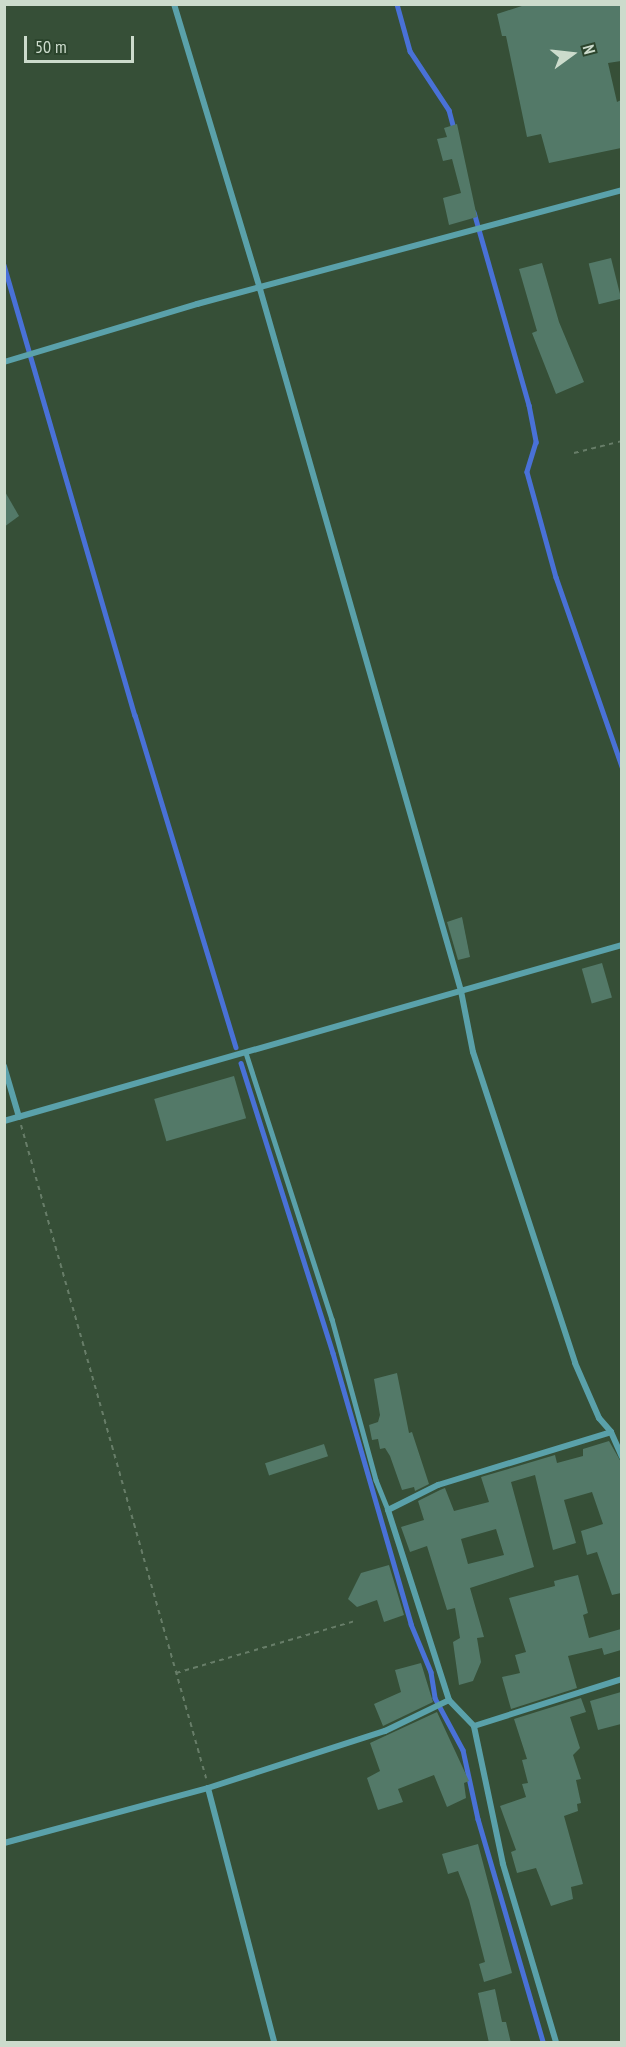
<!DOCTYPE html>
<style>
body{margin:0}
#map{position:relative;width:626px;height:2047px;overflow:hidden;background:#364f37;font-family:"PT Sans Narrow",sans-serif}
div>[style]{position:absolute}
.stream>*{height:4.5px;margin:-2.25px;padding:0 2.25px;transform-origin:2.25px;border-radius:2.25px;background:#4971d7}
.building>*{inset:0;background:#537968;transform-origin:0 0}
.path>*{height:2px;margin-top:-1px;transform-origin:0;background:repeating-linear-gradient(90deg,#677d68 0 4.5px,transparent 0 9px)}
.service>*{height:4.5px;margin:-2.25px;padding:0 2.25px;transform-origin:2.25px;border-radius:2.25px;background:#5aa1aa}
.minor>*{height:6px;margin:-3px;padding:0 3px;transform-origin:3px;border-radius:3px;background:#5aa1aa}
span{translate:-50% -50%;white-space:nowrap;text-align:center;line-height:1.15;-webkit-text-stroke:4.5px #2b442c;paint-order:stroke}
.frame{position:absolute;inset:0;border:6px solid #ccdbcc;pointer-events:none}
.north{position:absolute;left:542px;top:24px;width:60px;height:60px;-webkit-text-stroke:4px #2b442c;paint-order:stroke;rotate:75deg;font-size:16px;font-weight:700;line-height:24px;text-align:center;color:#ccdbcc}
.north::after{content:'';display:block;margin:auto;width:21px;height:27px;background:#ccdbcc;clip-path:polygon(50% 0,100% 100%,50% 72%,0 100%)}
.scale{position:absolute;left:24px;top:36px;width:110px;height:27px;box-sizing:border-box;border:3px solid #ccdbcc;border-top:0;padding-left:8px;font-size:18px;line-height:21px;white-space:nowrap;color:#ccdbcc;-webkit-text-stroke:4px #2b442c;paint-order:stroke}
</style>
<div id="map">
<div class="stream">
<i style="left:397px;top:4px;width:49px;rotate:74.5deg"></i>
<i style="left:410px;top:51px;width:71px;rotate:56.5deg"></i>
<i style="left:449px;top:110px;width:20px;rotate:75deg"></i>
<i style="left:474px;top:212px;width:201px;rotate:74.1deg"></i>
<i style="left:529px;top:405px;width:38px;rotate:79deg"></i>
<i style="left:536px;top:442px;width:31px;rotate:107deg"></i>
<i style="left:527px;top:472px;width:109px;rotate:74.6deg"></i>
<i style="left:556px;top:577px;width:201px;rotate:70.8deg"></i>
<i style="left:4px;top:265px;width:469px;rotate:73.8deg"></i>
<i style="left:135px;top:715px;width:347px;rotate:73.1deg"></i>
<i style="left:241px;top:1063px;width:304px;rotate:72.4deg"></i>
<i style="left:333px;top:1353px;width:282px;rotate:73.9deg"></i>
<i style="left:411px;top:1624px;width:52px;rotate:67.4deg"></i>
<i style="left:431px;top:1672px;width:26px;rotate:81deg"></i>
<i style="left:435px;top:1698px;width:59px;rotate:61.7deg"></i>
<i style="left:463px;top:1750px;width:71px;rotate:77.7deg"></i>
<i style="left:478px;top:1819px;width:232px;rotate:73.7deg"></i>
</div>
<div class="building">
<i style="clip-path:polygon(528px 4px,621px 4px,621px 61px,608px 63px,617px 102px,621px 100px,621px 148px,549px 163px,541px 134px,527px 137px,506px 36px,502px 36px,497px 14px)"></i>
<i style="clip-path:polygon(457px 124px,477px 217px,449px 225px,443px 198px,461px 193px,452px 159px,443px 161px,437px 139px,447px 137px,444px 128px)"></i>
<i style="left:611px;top:258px;width:42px;height:23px;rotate:76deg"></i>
<i style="clip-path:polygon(542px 263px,559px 322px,584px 382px,556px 394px,532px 333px,537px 331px,519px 269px)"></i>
<i style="clip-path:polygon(4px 490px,19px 516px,4px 527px)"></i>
<i style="clip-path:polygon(462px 917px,470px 957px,458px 960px,447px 922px)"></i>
<i style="left:602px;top:963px;width:36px;height:21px;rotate:74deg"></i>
<i style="left:234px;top:1076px;width:44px;height:83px;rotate:74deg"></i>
<i style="clip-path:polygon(397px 1373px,409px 1433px,412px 1432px,429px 1484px,415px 1491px,414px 1487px,402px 1490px,390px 1456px,385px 1448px,380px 1449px,378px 1439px,372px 1440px,369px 1425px,378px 1422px,380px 1415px,374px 1379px)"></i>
<i style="clip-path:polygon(evenodd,609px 1441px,621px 1462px,621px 1593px,612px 1595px,597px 1552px,587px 1555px,581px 1531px,603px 1524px,592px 1492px,564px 1500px,576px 1543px,553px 1550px,535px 1475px,511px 1482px,534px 1567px,470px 1588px,484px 1637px,477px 1638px,481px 1662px,473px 1681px,459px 1685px,453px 1642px,460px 1638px,455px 1608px,447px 1610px,427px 1546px,410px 1552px,401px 1527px,424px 1520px,418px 1501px,440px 1490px,445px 1488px,454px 1511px,489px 1502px,481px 1477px,555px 1455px,557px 1463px,583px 1456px,583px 1449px,609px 1441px,496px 1529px,504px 1555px,468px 1564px,461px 1539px,496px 1529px)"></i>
<i style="left:324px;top:1444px;width:13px;height:62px;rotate:72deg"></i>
<i style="clip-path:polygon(389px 1565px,404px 1615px,384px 1622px,377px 1600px,357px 1607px,348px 1599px,361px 1573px)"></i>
<i style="clip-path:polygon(578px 1575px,588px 1613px,583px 1615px,589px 1638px,621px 1629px,621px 1650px,604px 1655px,602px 1648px,568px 1656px,577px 1688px,511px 1709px,502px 1677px,520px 1673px,515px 1655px,526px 1652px,509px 1598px,555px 1586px,554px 1581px)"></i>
<i style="clip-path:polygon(421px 1663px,433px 1702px,383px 1726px,374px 1704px,401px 1692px,395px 1670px)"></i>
<i style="clip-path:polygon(621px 1692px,621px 1724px,598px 1730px,590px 1701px)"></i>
<i style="clip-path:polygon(581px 1698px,586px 1712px,570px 1717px,580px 1748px,573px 1755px,581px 1779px,576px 1780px,581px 1803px,577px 1804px,578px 1811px,564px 1816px,583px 1884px,571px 1887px,573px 1899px,551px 1906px,536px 1868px,517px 1873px,511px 1852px,516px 1850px,500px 1806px,526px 1797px,522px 1784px,528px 1783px,522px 1760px,527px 1759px,514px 1719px)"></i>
<i style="clip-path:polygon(437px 1712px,469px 1781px,464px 1783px,466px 1798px,447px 1807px,434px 1775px,398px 1789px,403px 1802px,378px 1810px,367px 1778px,380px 1771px,370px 1743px)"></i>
<i style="clip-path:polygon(478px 1844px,512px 1973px,484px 1982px,479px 1964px,485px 1962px,469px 1900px,458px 1871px,448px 1874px,442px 1854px)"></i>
<i style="clip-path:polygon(495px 1989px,502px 2022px,506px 2022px,511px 2043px,489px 2043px,478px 1993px)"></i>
</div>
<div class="path">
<i style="left:574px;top:453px;width:49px;rotate:-14deg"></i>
<i style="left:21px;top:1125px;width:679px;rotate:74.18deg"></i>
<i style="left:176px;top:1673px;width:186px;rotate:-16.2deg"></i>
</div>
<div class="service">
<i style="left:246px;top:1053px;width:280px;rotate:72.1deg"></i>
<i style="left:332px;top:1319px;width:167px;rotate:74.7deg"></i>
<i style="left:376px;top:1480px;width:32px;rotate:68deg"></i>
</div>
<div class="minor">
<i style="left:174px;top:4px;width:298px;rotate:73.2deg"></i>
<i style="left:260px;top:289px;width:730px;rotate:74.02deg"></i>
<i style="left:461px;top:991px;width:62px;rotate:78.9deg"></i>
<i style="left:473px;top:1052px;width:327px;rotate:71.8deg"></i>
<i style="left:575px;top:1363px;width:60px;rotate:66.4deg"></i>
<i style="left:599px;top:1418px;width:18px;rotate:49deg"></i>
<i style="left:611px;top:1432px;width:27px;rotate:66deg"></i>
<i style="left:4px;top:362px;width:202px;rotate:-16.7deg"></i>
<i style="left:197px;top:304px;width:440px;rotate:-15deg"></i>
<i style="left:4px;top:1066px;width:53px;rotate:73.6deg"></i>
<i style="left:4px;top:1121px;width:643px;rotate:-15.9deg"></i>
<i style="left:474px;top:1726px;width:155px;rotate:-17.6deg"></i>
<i style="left:208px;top:1788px;width:262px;rotate:75.4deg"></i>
<i style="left:4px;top:1843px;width:211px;rotate:-15.1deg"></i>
<i style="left:208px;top:1788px;width:186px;rotate:-17.9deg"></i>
<i style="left:385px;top:1731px;width:71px;rotate:-25.8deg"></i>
<i style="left:556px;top:2042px;width:186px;rotate:-106.6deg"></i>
<i style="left:503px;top:1864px;width:141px;rotate:-101.9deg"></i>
<i style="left:474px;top:1726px;width:36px;rotate:-134deg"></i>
<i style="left:449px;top:1700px;width:200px;rotate:-107.8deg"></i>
<i style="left:388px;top:1510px;width:56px;rotate:-26.6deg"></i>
<i style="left:438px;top:1485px;width:181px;rotate:-17deg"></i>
</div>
<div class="frame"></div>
<div class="north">N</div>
<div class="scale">50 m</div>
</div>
